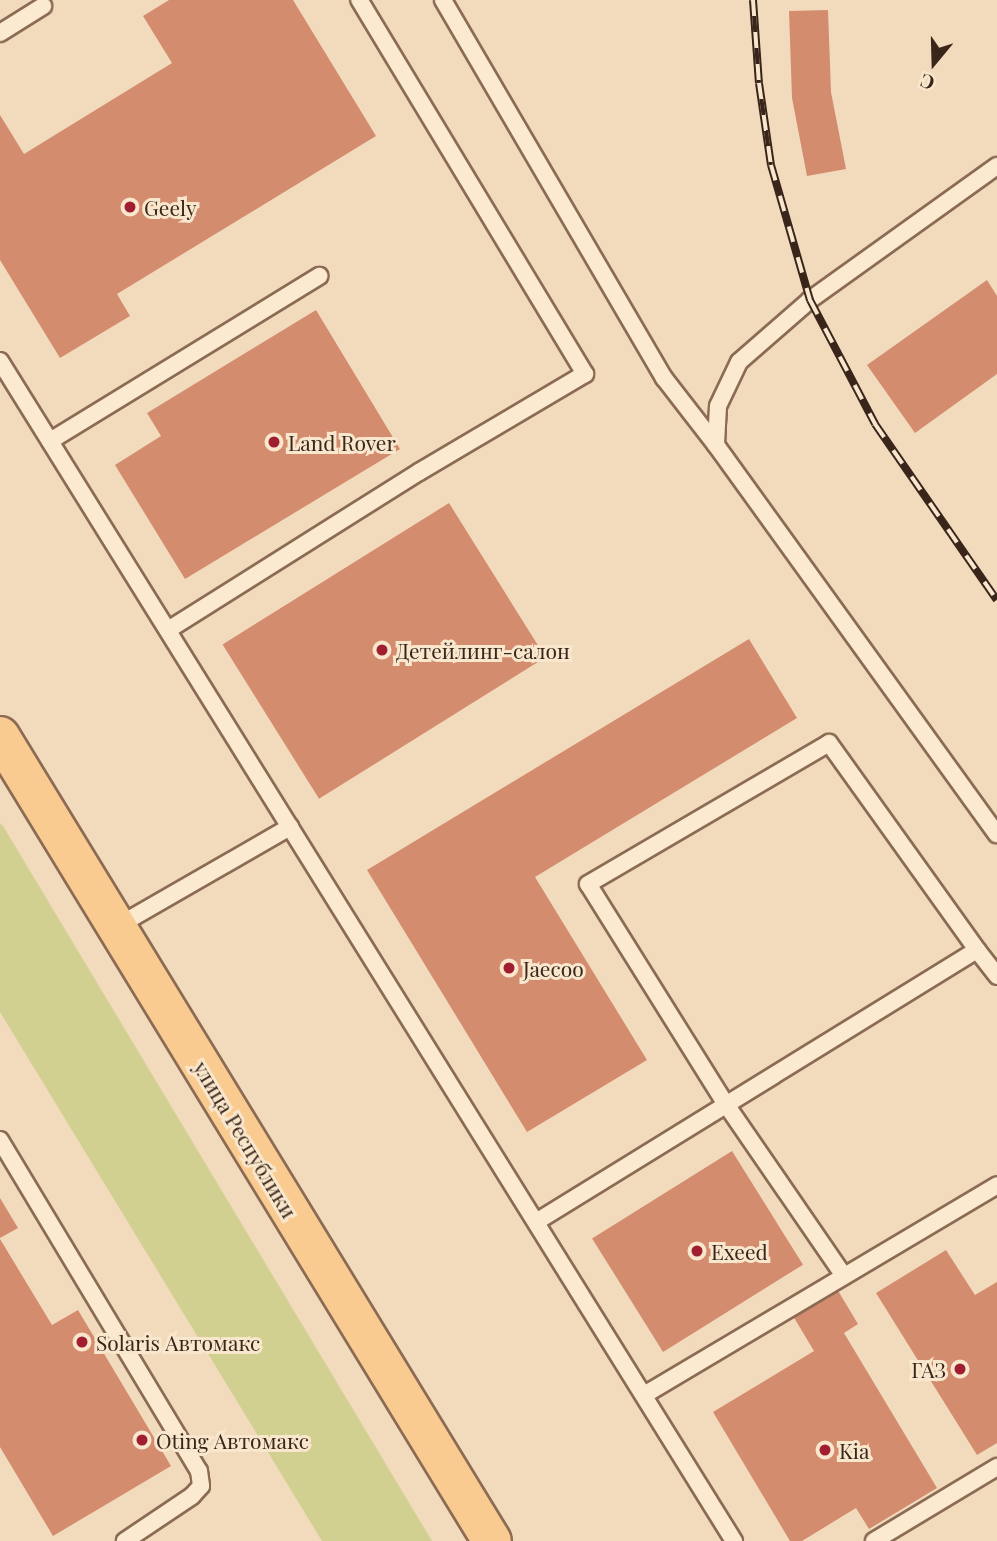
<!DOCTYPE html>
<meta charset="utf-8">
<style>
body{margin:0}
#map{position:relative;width:997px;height:1541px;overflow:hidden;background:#f2dbbd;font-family:"Playfair Display",serif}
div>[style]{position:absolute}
.green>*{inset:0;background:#d1d090}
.building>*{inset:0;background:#d48c6f;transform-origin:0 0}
.roads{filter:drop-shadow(2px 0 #8b6b54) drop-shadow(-2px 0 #8b6b54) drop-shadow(0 2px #8b6b54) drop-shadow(0 -2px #8b6b54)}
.lane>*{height:16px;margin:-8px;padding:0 8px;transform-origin:8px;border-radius:8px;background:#fcead0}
.primary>*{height:38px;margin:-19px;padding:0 19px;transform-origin:19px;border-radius:19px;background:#facb90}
.rail>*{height:8px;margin-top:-4px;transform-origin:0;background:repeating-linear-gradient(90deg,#f9e7cd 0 16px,#39251a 0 32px);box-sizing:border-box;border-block:2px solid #39251a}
.dots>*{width:19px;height:19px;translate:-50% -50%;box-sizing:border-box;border:4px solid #f9e7cd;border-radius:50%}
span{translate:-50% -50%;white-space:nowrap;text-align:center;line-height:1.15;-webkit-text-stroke:6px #f9e7cd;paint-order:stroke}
.poi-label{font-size:21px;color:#39251a}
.left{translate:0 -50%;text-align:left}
.right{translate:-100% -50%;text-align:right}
.street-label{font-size:21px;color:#39251a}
.north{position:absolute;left:899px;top:28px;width:70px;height:70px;-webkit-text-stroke:5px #f9e7cd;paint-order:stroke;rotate:199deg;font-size:19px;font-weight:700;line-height:28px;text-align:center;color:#39251a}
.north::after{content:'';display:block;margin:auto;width:24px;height:32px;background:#39251a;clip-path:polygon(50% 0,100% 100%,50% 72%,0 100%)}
</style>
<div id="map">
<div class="green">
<i style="clip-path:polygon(0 823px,3px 826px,432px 1541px,322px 1541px,0 1012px)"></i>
</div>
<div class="building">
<i style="clip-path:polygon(169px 0,293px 0,376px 136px,117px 294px,130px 316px,60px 358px,0 260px,0 115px,24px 154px,172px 63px,143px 16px)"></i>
<i style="clip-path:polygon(828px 10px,831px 92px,846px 169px,807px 176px,792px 98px,789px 11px)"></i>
<i style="clip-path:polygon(987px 280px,997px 296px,997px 374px,915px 433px,867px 365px)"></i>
<i style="clip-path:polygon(316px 310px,400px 449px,185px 579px,115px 465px,161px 436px,147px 413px)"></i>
<i style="left:449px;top:503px;width:182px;height:267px;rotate:58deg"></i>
<i style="clip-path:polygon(749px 639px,797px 718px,535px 877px,647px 1060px,527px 1132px,367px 870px)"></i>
<i style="left:732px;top:1151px;width:134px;height:165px;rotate:58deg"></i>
<i style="clip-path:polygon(0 1198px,18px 1228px,0 1238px)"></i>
<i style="clip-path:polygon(0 1239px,52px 1325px,78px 1310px,171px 1466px,53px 1536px,0 1447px)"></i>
<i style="clip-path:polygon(946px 1250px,975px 1295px,997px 1282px,997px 1443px,977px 1455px,876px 1293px)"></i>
<i style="clip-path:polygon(837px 1289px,858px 1324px,844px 1333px,937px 1488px,869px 1529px,856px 1508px,802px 1541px,790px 1541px,713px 1412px,814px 1351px,793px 1316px)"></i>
</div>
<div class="roads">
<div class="lane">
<i style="left:443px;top:0;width:438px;rotate:59.7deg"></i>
<i style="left:664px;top:378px;width:85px;rotate:52.2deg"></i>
<i style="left:0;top:33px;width:51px;rotate:-32.1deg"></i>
<i style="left:997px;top:166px;width:230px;rotate:144.4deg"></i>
<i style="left:810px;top:300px;width:94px;rotate:138.9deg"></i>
<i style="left:739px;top:362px;width:49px;rotate:115.5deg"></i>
<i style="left:718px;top:406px;width:39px;rotate:93deg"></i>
<i style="left:716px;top:445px;width:480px;rotate:54.2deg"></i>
<i style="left:0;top:361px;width:1390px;rotate:58.12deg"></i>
<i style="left:50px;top:441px;width:316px;rotate:-31.5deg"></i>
<i style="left:168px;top:630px;width:297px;rotate:-32.2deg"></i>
<i style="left:419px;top:472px;width:193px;rotate:-30.6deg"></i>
<i style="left:585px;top:374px;width:437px;rotate:-121.1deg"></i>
<i style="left:116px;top:927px;width:201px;rotate:-29.9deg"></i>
<i style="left:0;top:1140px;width:386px;rotate:59deg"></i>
<i style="left:199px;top:1471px;width:15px;rotate:82deg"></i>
<i style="left:201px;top:1486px;width:13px;rotate:132deg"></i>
<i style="left:192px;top:1496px;width:81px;rotate:146.1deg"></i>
<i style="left:536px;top:1222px;width:518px;rotate:-31.67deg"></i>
<i style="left:977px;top:950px;width:33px;rotate:52deg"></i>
<i style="left:844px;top:1276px;width:210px;rotate:-124.5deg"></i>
<i style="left:725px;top:1103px;width:258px;rotate:-122deg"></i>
<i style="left:588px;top:884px;width:279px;rotate:-30.3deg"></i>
<i style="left:829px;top:743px;width:254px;rotate:54.4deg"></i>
<i style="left:644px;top:1395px;width:411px;rotate:-30.7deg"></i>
<i style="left:874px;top:1541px;width:144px;rotate:-31deg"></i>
</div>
<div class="primary">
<i style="left:0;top:736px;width:943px;rotate:58.57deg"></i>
</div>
</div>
<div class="rail">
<i style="left:753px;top:0;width:83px;rotate:85.9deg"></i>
<i style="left:759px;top:83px;width:83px;rotate:81.7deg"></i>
<i style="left:771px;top:165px;width:141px;rotate:73.9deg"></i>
<i style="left:810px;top:300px;width:140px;rotate:62.3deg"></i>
<i style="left:875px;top:424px;width:214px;rotate:55.3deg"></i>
</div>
<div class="dots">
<i style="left:130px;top:207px;background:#a01e30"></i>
<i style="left:274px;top:442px;background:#a01e30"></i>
<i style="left:382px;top:650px;background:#a01e30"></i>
<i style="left:509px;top:968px;background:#a01e30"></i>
<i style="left:697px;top:1251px;background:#a01e30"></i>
<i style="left:82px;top:1342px;background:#a01e30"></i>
<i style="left:960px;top:1369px;background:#a01e30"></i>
<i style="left:142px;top:1440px;background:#a01e30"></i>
<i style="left:825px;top:1450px;background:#a01e30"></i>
</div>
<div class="poi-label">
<span class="left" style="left:144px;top:207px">Geely</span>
<span class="left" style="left:288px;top:442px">Land Rover</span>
<span class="left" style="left:396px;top:650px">Детейлинг-салон</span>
<span class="left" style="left:523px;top:968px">Jaecoo</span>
<span class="left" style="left:711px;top:1251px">Exeed</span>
<span class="left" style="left:96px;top:1342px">Solaris Автомакс</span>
<span class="right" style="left:946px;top:1369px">ГАЗ</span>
<span class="left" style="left:156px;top:1440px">Oting Автомакс</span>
<span class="left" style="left:839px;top:1450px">Kia</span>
</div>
<div class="street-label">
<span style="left:246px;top:1139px;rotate:59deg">улица Республики</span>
</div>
<div class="north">С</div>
</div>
